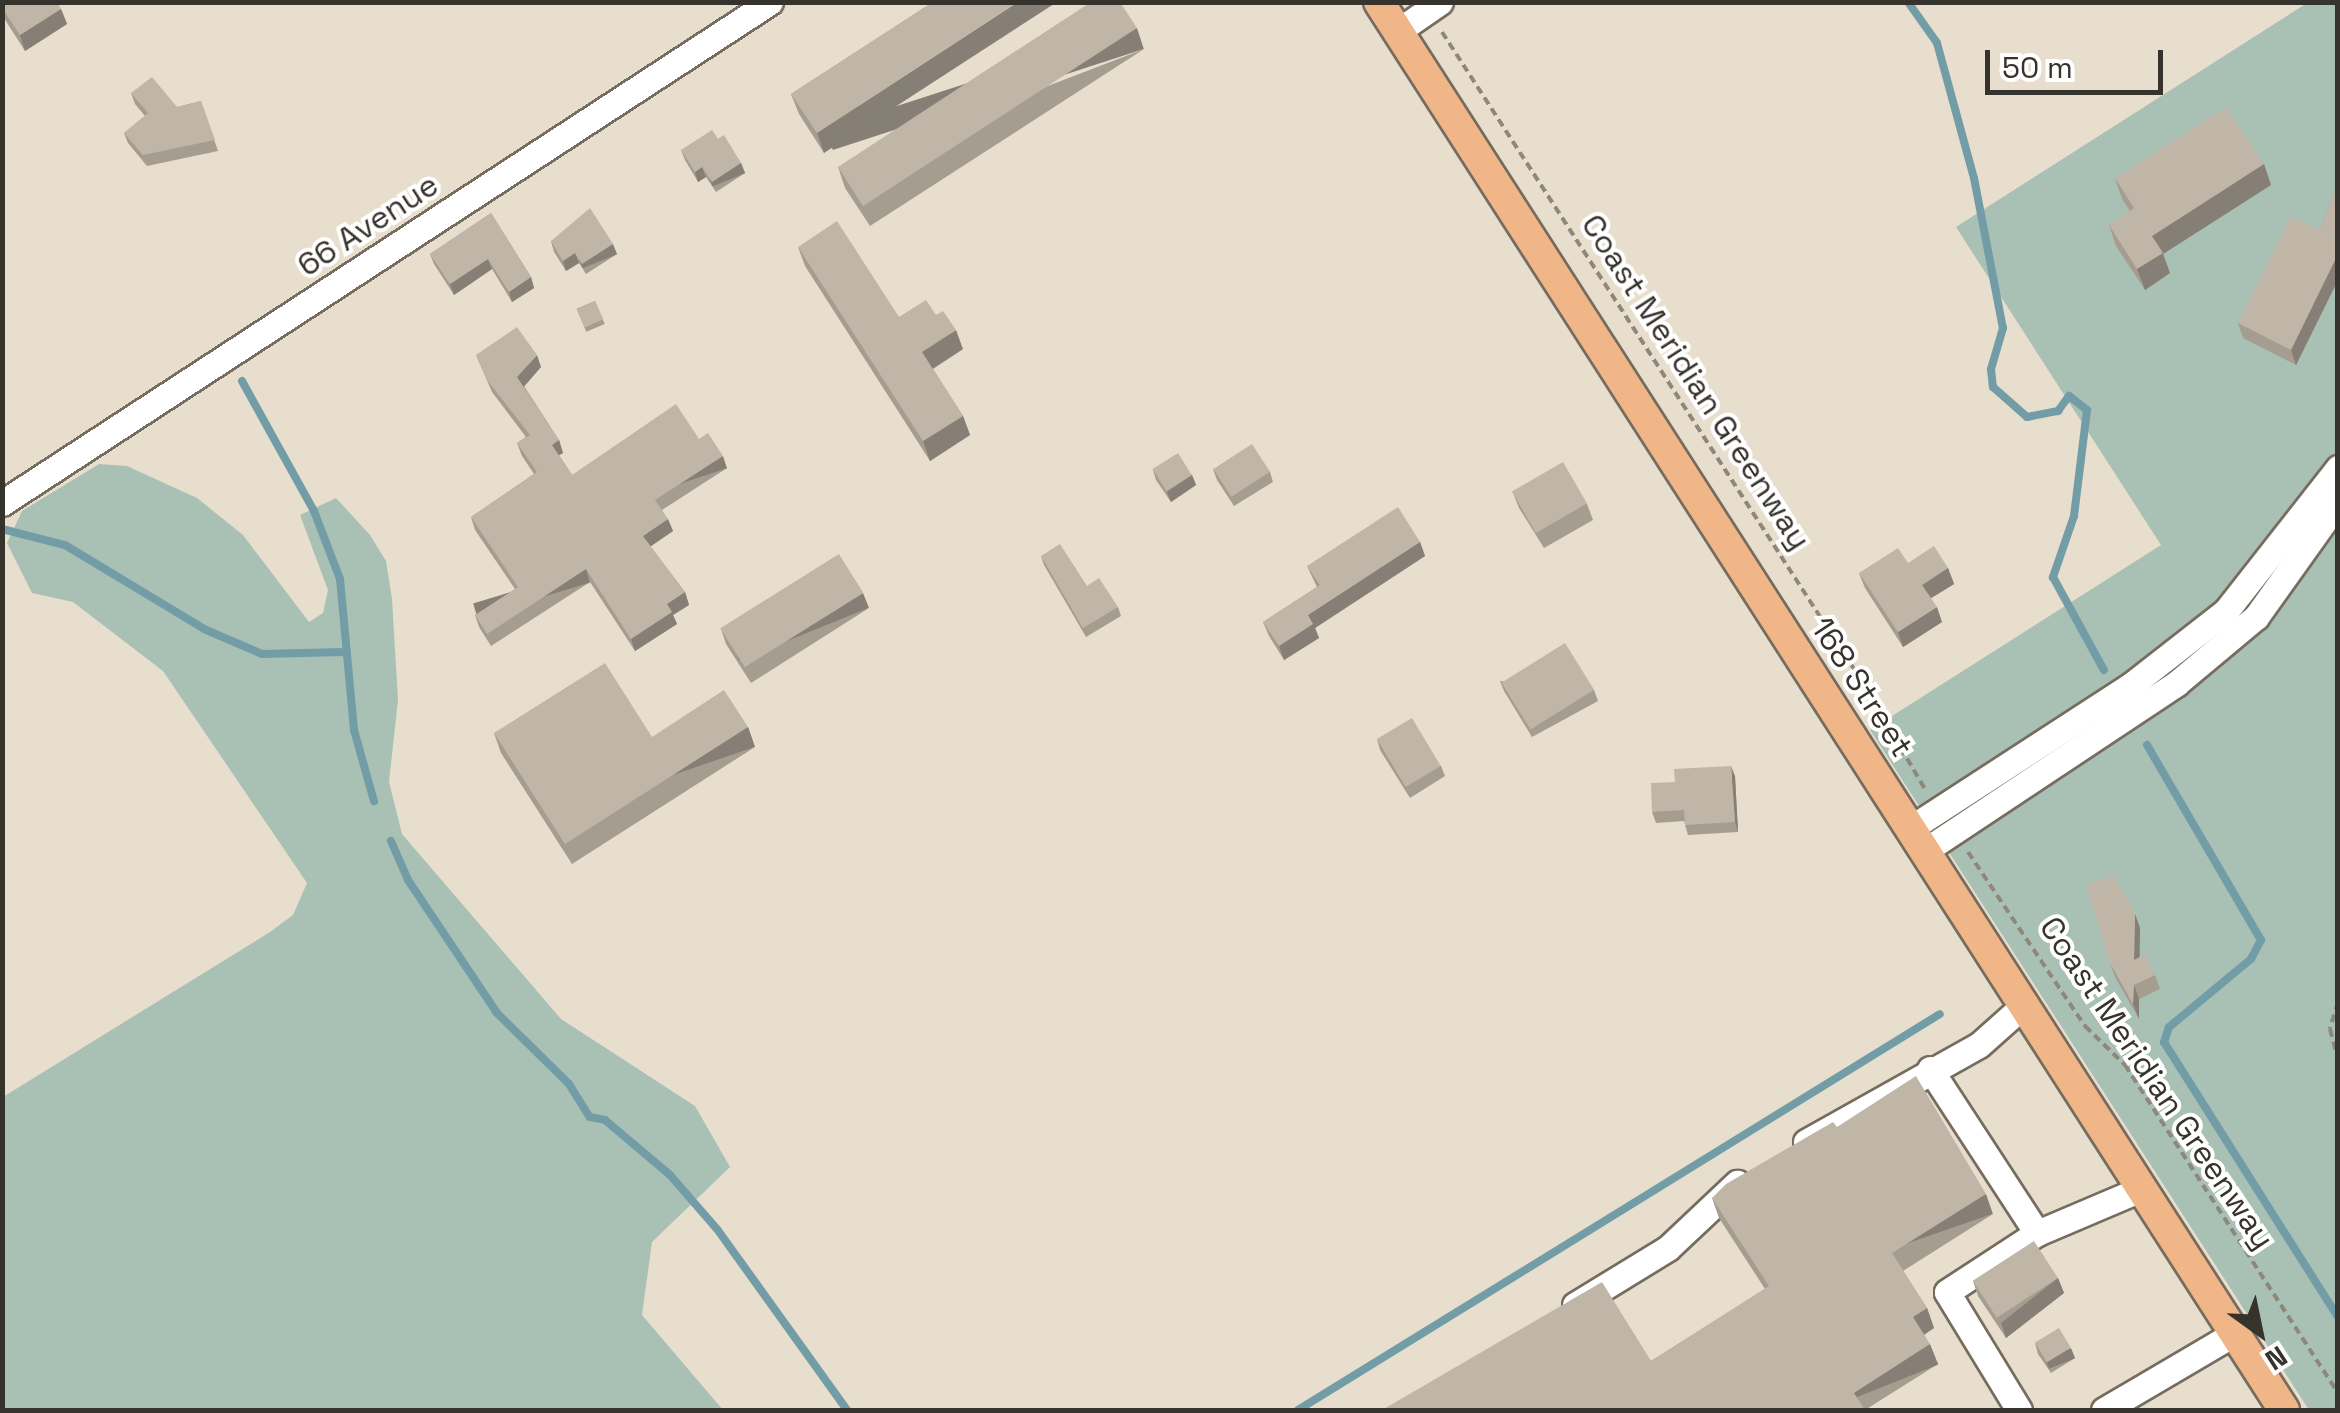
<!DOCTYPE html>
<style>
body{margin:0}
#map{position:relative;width:2340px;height:1413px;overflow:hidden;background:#e8dece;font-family:"Space Grotesk",sans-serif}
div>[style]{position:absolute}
.green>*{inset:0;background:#a9c0b5}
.stream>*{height:8px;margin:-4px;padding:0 4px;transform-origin:4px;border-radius:4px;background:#739da6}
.path>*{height:4px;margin-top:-2px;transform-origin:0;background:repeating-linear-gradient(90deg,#8e877c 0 8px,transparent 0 13px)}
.roads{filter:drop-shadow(2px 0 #766c5f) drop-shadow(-2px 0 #766c5f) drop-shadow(0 2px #766c5f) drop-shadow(0 -2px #766c5f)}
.minor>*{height:25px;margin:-12.5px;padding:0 12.5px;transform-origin:12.5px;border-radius:12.5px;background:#fff}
.major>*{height:30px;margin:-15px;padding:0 15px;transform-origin:15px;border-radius:15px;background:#f1b688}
.wall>*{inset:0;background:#a59d90;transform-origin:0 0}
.shaded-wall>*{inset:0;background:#867f75;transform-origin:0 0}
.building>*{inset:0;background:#c0b6a7;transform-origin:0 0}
span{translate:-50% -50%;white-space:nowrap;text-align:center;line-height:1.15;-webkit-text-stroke:8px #fff;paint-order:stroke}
.street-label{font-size:32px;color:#36322c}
.frame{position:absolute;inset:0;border:5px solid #36322c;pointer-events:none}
.north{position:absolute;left:2210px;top:1283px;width:100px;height:100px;-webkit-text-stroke:8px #fff;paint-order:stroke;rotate:147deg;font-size:28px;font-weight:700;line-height:40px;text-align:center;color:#36322c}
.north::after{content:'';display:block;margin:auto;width:35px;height:45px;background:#36322c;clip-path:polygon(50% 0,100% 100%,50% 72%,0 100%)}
.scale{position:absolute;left:1985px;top:50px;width:178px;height:45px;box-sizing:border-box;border:5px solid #36322c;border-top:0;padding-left:12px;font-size:30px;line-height:35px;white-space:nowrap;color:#36322c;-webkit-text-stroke:8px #fff;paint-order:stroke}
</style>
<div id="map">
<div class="green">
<i style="clip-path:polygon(2307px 3px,2337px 3px,2337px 1410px,2309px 1410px,1870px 730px,2161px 545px,1956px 227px)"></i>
<i style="clip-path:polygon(99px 464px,127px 466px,197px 498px,243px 535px,309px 622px,323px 613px,328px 590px,300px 515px,336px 498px,370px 535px,386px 561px,392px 599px,398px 700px,389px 782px,402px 834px,561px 1019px,695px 1106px,730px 1167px,652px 1242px,642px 1315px,723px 1410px,3px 1410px,3px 1097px,270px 932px,293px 915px,307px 883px,163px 671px,73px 602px,32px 593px,7px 543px,22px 511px)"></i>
</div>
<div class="stream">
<i style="left:1908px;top:2px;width:50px;rotate:54.7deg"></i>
<i style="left:1937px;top:43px;width:140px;rotate:74.7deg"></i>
<i style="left:1974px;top:178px;width:153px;rotate:79.1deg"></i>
<i style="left:2003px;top:328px;width:43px;rotate:106.3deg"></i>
<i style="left:1991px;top:369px;width:18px;rotate:84deg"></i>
<i style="left:1993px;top:387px;width:45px;rotate:41.4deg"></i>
<i style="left:2027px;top:417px;width:32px;rotate:-11deg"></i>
<i style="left:2058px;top:411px;width:19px;rotate:-54deg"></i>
<i style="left:2069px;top:396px;width:23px;rotate:38deg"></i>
<i style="left:2087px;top:410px;width:107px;rotate:97deg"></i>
<i style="left:2074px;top:516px;width:65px;rotate:109deg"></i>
<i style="left:2053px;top:577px;width:106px;rotate:61.3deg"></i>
<i style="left:242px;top:381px;width:149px;rotate:61deg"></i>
<i style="left:314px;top:511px;width:73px;rotate:69.1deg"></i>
<i style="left:340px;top:579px;width:152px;rotate:84.7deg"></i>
<i style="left:354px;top:730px;width:74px;rotate:74.3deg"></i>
<i style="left:2px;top:529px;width:65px;rotate:14.3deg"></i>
<i style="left:65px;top:545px;width:162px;rotate:31.1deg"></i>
<i style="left:204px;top:629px;width:63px;rotate:23.3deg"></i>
<i style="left:262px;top:654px;width:83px;rotate:-1.4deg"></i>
<i style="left:2147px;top:745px;width:226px;rotate:59.7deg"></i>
<i style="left:2261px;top:940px;width:21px;rotate:118deg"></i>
<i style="left:2251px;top:959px;width:107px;rotate:140.3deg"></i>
<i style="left:2169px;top:1027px;width:16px;rotate:108deg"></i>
<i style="left:2164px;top:1042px;width:325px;rotate:57.7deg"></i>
<i style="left:391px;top:841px;width:43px;rotate:66.4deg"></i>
<i style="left:408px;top:880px;width:160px;rotate:56.2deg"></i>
<i style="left:497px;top:1013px;width:101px;rotate:44.6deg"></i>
<i style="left:569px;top:1084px;width:39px;rotate:58deg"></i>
<i style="left:590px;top:1117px;width:15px;rotate:11deg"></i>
<i style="left:605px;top:1120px;width:85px;rotate:40.2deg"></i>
<i style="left:670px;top:1175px;width:72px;rotate:49deg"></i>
<i style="left:717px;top:1229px;width:223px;rotate:54.3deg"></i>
<i style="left:1298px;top:1410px;width:754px;rotate:-31.67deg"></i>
</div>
<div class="path">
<i style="left:1442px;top:32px;width:772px;rotate:57.11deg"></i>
<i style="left:1861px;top:680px;width:129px;rotate:59.6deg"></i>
<i style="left:1968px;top:852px;width:210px;rotate:56.1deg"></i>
<i style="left:2085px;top:1026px;width:56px;rotate:44.3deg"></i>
<i style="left:2125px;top:1065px;width:391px;rotate:57deg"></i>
<i style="left:2338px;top:1002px;width:28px;rotate:107deg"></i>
<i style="left:2330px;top:1029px;width:31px;rotate:75deg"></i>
</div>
<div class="roads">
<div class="minor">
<i style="left:1398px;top:31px;width:51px;rotate:-34.6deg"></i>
<i style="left:2px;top:503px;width:917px;rotate:-33.12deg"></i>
<i style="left:1911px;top:828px;width:261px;rotate:-33deg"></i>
<i style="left:2130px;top:686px;width:122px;rotate:-38deg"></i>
<i style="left:2226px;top:611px;width:182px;rotate:-51.9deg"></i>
<i style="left:1926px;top:850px;width:301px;rotate:-33.6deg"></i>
<i style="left:2177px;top:683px;width:103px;rotate:-39.9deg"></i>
<i style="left:2256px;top:617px;width:141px;rotate:-54.5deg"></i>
<i style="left:1930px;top:1069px;width:196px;rotate:56.9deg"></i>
<i style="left:2037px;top:1233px;width:115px;rotate:-23deg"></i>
<i style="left:1806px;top:1142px;width:198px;rotate:-29.3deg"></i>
<i style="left:1979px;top:1045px;width:62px;rotate:-41.7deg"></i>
<i style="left:1575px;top:1305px;width:109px;rotate:-31.5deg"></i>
<i style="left:1668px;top:1248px;width:95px;rotate:-43.3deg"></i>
<i style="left:2019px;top:1410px;width:138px;rotate:-121.4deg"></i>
<i style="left:1947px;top:1292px;width:108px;rotate:-33.2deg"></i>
<i style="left:2104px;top:1410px;width:152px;rotate:-30.4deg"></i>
</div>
<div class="major">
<i style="left:1379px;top:2px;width:1674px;rotate:57.27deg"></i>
</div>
</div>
<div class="wall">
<i style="clip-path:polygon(2px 2px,61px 9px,67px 24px,25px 51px,2px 15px)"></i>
<i style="clip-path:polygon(933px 2px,824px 153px,799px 114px,791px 94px)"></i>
<i style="clip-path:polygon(1144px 49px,870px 226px,845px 188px,838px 167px)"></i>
<i style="clip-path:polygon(131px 93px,177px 107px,201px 101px,218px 151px,147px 166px,128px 143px,124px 133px,145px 116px,135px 104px)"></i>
<i style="clip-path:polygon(718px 139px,741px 163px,745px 173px,716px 192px,706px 177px,698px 182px,685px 160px,681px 150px)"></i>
<i style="clip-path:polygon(2264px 164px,2271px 185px,2163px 254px,2170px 273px,2145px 290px,2116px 246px,2109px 225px,2130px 211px,2122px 199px,2115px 178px)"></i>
<i style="clip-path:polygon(2338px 182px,2338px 280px,2296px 365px,2243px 338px,2238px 323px,2320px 230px)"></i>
<i style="clip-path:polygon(491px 213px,531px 277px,534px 288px,512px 302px,492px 269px,454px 295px,434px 264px,430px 254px)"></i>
<i style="clip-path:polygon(551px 241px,617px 254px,586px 274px,579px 263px,566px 271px,554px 252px)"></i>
<i style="clip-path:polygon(798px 247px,899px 317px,936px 315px,963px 349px,933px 369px,963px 416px,970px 435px,930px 461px,805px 266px)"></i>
<i style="left:595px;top:301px;width:25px;height:20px;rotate:67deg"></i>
<i style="clip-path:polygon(476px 355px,541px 367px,524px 386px,559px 440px,563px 453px,559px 455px,572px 475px,699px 439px,727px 468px,662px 510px,673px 531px,650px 546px,685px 592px,689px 605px,673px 615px,677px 624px,635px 651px,590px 582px,491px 646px,479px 627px,475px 615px,515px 589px,475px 530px,471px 517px,534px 474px,522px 456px,517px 443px,526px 437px,492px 392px)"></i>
<i style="clip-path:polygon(1213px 469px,1270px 472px,1273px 482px,1234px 506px,1217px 480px)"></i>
<i style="clip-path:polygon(1153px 470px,1192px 475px,1196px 485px,1171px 502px,1156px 480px)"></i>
<i style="clip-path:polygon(1513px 493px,1587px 504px,1593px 520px,1544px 548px,1519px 508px)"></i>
<i style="clip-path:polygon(1420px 542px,1425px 556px,1315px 628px,1319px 638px,1284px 660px,1269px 636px,1263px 622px,1317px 587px,1307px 566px)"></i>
<i style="clip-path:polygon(1041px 556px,1118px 607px,1121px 616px,1086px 637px,1044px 565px)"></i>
<i style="clip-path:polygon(1908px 563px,1948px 568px,1954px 584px,1931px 598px,1942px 622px,1903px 647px,1865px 588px,1859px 573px)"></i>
<i style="clip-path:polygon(869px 608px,751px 683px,726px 644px,721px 629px)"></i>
<i style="clip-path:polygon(1500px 681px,1594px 690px,1598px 701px,1532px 737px,1504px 691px)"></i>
<i style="clip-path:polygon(748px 727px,755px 747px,572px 864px,501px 753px,494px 733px,652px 737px)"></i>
<i style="clip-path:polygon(1377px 739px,1441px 766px,1445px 776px,1410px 798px,1380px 750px)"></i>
<i style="clip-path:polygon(1735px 776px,1738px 832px,1688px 835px,1684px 821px,1656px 823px,1652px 812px)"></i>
<i style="clip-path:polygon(2135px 914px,2140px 928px,2140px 957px,2155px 975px,2160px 989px,2139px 999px,2139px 1019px,2115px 977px,2110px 963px)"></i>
<i style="clip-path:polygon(1837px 1127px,1993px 1214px,1903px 1271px,1927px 1308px,1934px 1328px,1924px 1335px,1938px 1364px,1865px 1410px,1651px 1361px,1765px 1289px,1719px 1218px,1712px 1198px)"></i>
<i style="clip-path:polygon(2058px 1278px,2064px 1293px,2006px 1338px,1978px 1296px,1973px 1281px)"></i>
<i style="clip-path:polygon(2035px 1343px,2075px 1358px,2051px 1373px,2038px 1354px)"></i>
</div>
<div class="shaded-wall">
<i style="clip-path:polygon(1018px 2px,1057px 2px,824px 153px,817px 133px)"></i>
<i style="clip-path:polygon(61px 9px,67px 24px,25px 51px,20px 35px)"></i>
<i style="left:1137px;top:28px;width:22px;height:327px;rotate:72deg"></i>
<i style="left:741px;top:163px;width:11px;height:35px;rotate:68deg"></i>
<i style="clip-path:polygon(2264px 164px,2271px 185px,2163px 254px,2170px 273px,2145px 290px,2137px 269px,2152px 236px)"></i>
<i style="clip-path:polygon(702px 167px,706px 177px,698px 182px,695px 172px)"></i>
<i style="left:613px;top:244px;width:11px;height:37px;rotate:68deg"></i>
<i style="clip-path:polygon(575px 253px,579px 263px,566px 271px,563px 261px)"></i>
<i style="clip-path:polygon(2338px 254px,2338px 280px,2296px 365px,2291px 350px)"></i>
<i style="clip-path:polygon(488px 259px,492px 269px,454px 295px,450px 284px)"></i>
<i style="clip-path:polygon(531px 277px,534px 288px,512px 302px,509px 292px)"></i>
<i style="clip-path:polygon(956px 330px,963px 349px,929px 371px,922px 352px)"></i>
<i style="clip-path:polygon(537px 355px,541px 367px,522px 389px,517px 377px)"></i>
<i style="clip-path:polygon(963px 416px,970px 435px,930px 461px,923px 441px)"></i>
<i style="clip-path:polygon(559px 440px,563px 453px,556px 457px,552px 445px)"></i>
<i style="left:723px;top:456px;width:13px;height:81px;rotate:72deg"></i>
<i style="clip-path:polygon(1192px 475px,1196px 485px,1171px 502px,1167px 492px)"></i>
<i style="clip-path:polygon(668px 519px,673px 531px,647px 549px,643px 536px)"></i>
<i style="clip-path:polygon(1420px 542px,1425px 556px,1315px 628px,1319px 638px,1284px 660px,1279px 646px,1308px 615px)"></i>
<i style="clip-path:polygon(1948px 568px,1954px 584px,1928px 600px,1922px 585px)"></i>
<i style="left:586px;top:569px;width:14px;height:118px;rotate:73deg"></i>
<i style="clip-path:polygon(685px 592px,689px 605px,673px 615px,677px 624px,635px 651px,631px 639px,667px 604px)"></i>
<i style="left:863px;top:593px;width:16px;height:140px;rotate:68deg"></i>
<i style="clip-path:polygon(1937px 607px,1942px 622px,1903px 647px,1898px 632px)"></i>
<i style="left:748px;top:727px;width:21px;height:217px;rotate:71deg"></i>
<i style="clip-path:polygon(1731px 766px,1735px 776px,1738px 832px,1735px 822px)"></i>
<i style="clip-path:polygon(2135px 914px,2140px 928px,2139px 974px,2134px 960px)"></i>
<i style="clip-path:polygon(2134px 985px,2139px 999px,2139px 1019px,2133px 1004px)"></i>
<i style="left:1986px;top:1194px;width:21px;height:111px;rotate:71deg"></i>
<i style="clip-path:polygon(2058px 1278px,2064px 1293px,2006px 1338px,2001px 1323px)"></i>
<i style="clip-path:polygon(1927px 1308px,1934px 1328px,1920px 1337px,1913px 1317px)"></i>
<i style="left:1930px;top:1344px;width:22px;height:90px;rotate:68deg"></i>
<i style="left:2071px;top:1348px;width:11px;height:28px;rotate:68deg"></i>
</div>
<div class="building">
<i style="clip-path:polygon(2px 2px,57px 2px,61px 9px,20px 35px,2px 8px)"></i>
<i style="clip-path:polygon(933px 2px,1018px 2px,817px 133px,791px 94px)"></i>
<i style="clip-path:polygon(1091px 2px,1120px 2px,1137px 28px,863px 206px,838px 167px)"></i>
<i style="clip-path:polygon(152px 77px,177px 107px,201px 101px,215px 140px,143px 155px,124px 133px,148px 113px,131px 93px)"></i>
<i style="clip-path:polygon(2226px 107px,2264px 164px,2152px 236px,2163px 253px,2137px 269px,2109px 225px,2134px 208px,2115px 178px)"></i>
<i style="clip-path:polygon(712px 130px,718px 139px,724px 135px,741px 163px,712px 182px,702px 167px,695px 172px,681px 150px)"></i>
<i style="clip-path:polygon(2338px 182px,2338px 254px,2291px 350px,2238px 323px,2291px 216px,2320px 230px)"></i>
<i style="clip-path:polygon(590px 208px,613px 244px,582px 264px,575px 253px,563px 261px,551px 241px)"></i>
<i style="clip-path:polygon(491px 213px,531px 277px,509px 292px,488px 259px,450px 284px,430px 254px)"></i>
<i style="clip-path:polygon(837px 221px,899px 317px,926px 300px,936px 315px,943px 311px,956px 330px,922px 352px,963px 416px,923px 441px,798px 247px)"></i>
<i style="left:595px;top:301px;width:20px;height:20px;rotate:66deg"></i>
<i style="clip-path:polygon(517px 327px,537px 355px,517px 377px,559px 440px,552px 445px,572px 475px,676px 404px,699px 439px,708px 433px,723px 456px,655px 500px,668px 519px,643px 536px,685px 592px,667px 604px,672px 612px,631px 639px,586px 569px,487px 634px,475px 615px,518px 587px,471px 517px,537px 472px,517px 443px,530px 435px,487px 380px,476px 355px)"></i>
<i style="left:1252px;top:444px;width:33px;height:46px;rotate:57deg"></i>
<i style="left:1178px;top:453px;width:26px;height:30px;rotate:58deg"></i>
<i style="left:1563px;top:462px;width:48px;height:59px;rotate:60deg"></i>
<i style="clip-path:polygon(1398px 507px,1420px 542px,1308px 615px,1313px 624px,1279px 646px,1263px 622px,1320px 585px,1307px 566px)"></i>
<i style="clip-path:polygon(1060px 544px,1087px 586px,1099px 578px,1118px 607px,1083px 628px,1041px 556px)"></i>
<i style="clip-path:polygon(1934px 546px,1948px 568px,1922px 585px,1937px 607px,1898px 632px,1859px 573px,1898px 548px,1908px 563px)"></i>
<i style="left:839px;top:554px;width:46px;height:140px;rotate:58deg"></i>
<i style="left:1565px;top:643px;width:55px;height:75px;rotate:58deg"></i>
<i style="clip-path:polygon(605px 663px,652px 737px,724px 690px,748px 727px,565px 844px,494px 733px)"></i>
<i style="left:1412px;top:718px;width:56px;height:41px;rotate:59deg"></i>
<i style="clip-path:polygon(1731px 766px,1735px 822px,1685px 825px,1684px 810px,1652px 812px,1651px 783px,1675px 782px,1674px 769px)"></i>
<i style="clip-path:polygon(2114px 876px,2135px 914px,2134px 960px,2145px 954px,2155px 975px,2134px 985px,2133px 1004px,2110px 963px,2086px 884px)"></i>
<i style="clip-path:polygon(1916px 1076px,1986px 1194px,1892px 1253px,1927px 1308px,1913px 1317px,1930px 1344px,1854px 1393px,1865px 1410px,1382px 1410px,1602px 1282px,1651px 1361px,1769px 1286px,1712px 1198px,1726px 1184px,1833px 1122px,1837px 1127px)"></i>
<i style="left:2034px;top:1241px;width:44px;height:73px;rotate:57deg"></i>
<i style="left:2059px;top:1328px;width:23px;height:28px;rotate:59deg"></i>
</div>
<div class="street-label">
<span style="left:368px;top:225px;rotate:-33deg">66 Avenue</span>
<span style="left:1696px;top:382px;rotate:57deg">Coast Meridian Greenway</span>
<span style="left:1862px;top:687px;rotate:57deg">168 Street</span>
<span style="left:2157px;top:1083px;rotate:56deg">Coast Meridian Greenway</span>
</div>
<div class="frame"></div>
<div class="north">N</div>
<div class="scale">50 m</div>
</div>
